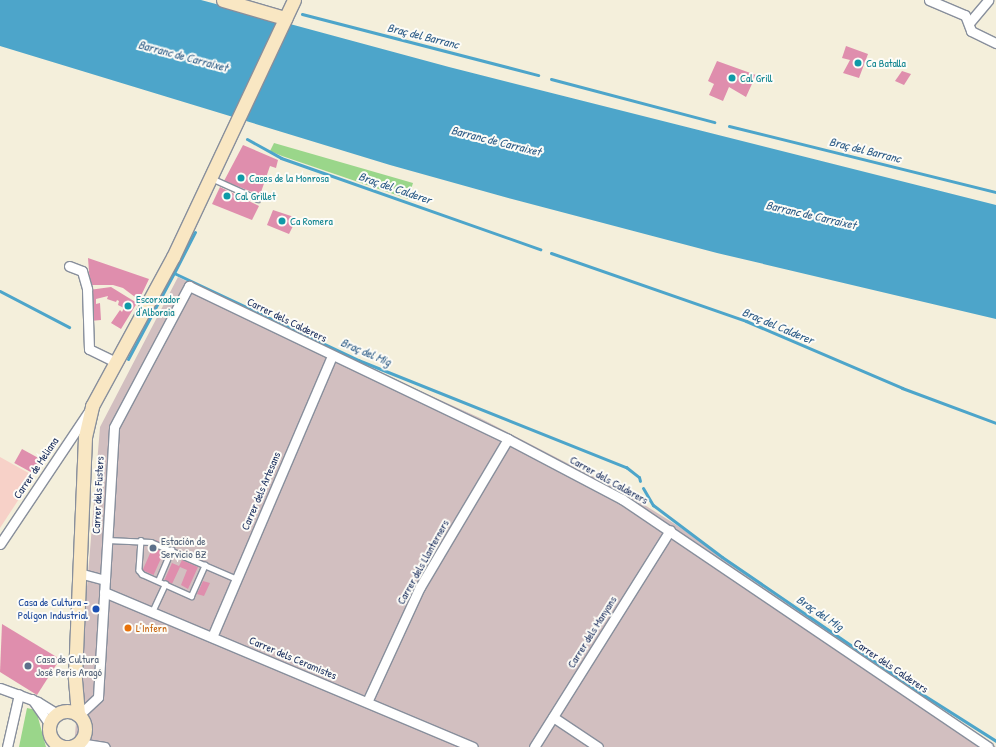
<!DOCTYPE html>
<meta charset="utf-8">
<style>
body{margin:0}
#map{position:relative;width:996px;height:747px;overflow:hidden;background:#f4efdb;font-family:"Patrick Hand",sans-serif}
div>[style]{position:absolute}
.built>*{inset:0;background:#f7d1c8}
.industrial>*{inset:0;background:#d2bfc0}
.green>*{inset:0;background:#9ad68a}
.water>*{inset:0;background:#4da5ca}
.stream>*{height:3px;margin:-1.5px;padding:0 1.5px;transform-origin:1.5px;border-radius:1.5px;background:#4da5ca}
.building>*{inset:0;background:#df8ead;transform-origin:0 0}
.roads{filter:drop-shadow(1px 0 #888f9c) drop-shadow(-1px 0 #888f9c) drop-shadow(0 1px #888f9c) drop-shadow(0 -1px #888f9c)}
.lane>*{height:4.5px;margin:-2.25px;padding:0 2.25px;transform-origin:2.25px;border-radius:2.25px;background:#fff}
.street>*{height:9px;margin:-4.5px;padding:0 4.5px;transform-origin:4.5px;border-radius:4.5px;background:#fff}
.secondary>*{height:13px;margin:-6.5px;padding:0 6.5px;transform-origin:6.5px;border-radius:6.5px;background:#f9e7c3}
.secondary>.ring{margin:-6.5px;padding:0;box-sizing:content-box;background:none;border:13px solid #f9e7c3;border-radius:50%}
.dots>*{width:11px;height:11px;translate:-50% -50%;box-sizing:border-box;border:2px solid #fdfcf7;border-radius:50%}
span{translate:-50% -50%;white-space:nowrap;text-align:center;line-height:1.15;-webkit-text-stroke:4px #fdfcf7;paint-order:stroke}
.culture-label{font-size:11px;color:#0d838f}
.left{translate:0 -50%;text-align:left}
.street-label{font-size:11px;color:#1b2f5e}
.service-label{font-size:11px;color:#4e5e75}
.transit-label{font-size:11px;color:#164399}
.right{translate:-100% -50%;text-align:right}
.food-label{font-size:11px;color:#c56008}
.water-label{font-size:12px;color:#2f5e89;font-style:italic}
</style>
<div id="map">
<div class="built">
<i style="clip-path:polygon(0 457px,34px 476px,0 528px)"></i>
</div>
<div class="industrial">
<i style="clip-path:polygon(178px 277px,334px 352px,480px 418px,627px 494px,678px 526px,996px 747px,74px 747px,100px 427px)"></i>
</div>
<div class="green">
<i style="clip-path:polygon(274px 143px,413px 183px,408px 199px,282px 156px,270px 151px)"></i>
<i style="clip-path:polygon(27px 708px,36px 710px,46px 747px,19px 747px)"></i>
</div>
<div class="water">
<i style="clip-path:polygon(0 0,201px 0,449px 67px,996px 205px,996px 319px,717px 253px,512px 199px,390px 165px,0 46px)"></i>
</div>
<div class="stream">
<i style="left:302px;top:14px;width:244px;rotate:14.5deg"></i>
<i style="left:551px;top:79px;width:169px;rotate:14.8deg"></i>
<i style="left:729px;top:126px;width:275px;rotate:13.9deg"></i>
<i style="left:247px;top:139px;width:39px;rotate:29deg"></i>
<i style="left:281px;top:158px;width:275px;rotate:19.4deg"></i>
<i style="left:551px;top:253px;width:207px;rotate:19.2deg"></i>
<i style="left:746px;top:321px;width:170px;rotate:23.2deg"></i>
<i style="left:902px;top:388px;width:100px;rotate:20.4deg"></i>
<i style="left:174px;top:273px;width:46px;rotate:-62.9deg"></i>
<i style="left:0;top:291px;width:78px;rotate:27.6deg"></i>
<i style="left:128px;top:359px;width:98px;rotate:-61.9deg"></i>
<i style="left:174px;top:273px;width:204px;rotate:25.3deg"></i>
<i style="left:358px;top:360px;width:289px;rotate:21.8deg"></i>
<i style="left:626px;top:467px;width:16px;rotate:38deg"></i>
<i style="left:639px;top:477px;width:4px;rotate:76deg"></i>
<i style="left:643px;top:488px;width:20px;rotate:60deg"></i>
<i style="left:653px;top:505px;width:86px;rotate:37deg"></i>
<i style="left:722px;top:557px;width:242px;rotate:34.4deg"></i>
<i style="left:922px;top:694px;width:88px;rotate:32.4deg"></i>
</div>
<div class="building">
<i style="clip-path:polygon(846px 46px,868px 54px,859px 78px,843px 73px,850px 60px,842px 58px)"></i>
<i style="clip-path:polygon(717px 61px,756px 75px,746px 97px,729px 87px,723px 101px,709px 95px,714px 84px,708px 81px)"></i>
<i style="clip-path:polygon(902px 71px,911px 74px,904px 85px,895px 81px)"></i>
<i style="clip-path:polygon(243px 145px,278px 160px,276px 168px,270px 166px,260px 195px,224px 181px)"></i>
<i style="clip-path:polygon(220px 187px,259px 206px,252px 220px,212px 204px)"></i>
<i style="clip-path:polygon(273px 210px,297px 218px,289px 234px,267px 225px)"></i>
<i style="clip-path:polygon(88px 258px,149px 279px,139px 300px,123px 288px,113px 285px,90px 285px)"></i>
<i style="clip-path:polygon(111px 287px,137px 303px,121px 329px,111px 323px,120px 310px,122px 312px,124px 308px,118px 305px,119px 301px,117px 300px,116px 302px,107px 299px,108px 296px,96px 299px,96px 304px,100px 303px,101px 320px,90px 321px,89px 304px,92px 304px,92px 299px,90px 299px,89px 290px)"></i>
<i style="left:22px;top:449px;width:25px;height:16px;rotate:29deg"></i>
<i style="left:156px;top:540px;width:12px;height:33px;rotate:24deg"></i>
<i style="clip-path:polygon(182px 560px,198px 567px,188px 589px,181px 585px,187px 570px,180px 567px,172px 584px,164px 581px,172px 563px,179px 566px)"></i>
<i style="clip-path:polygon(203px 581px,210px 583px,204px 596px,197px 594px)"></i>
<i style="clip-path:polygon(2px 624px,60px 659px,37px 695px,0 672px)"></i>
</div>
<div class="roads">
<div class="lane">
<i style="left:211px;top:178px;width:51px;rotate:24.1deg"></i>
<i style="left:107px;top:540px;width:44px;rotate:2.6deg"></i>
<i style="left:151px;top:542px;width:94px;rotate:23.3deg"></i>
<i style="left:141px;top:540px;width:30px;rotate:94deg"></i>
<i style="left:139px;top:570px;width:5px;rotate:53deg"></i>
<i style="left:142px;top:574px;width:54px;rotate:24.2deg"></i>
<i style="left:191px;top:596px;width:34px;rotate:-66deg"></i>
<i style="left:158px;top:581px;width:34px;rotate:-67deg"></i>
<i style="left:152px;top:612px;width:31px;rotate:-65deg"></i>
</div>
<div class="street">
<i style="left:929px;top:0;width:39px;rotate:23deg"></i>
<i style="left:965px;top:15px;width:17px;rotate:69deg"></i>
<i style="left:971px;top:31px;width:28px;rotate:26deg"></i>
<i style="left:969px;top:23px;width:30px;rotate:-50deg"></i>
<i style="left:69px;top:266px;width:14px;rotate:21deg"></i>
<i style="left:82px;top:271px;width:19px;rotate:74deg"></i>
<i style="left:87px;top:289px;width:60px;rotate:88.1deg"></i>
<i style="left:89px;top:349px;width:30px;rotate:26deg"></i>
<i style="left:0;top:544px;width:160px;rotate:-56.2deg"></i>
<i style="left:79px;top:573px;width:27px;rotate:15deg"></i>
<i style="left:104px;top:592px;width:400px;rotate:22.8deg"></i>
<i style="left:212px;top:637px;width:306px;rotate:-66.9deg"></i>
<i style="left:0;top:688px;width:40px;rotate:20.2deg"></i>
<i style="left:38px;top:702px;width:22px;rotate:32deg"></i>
<i style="left:32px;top:699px;width:32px;rotate:55deg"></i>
<i style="left:367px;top:702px;width:127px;rotate:-65.3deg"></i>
<i style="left:420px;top:587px;width:172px;rotate:-59.3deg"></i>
<i style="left:79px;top:715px;width:26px;rotate:-43deg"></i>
<i style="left:98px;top:697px;width:270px;rotate:-86.6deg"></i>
<i style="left:114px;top:427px;width:160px;rotate:-62deg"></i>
<i style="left:189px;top:286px;width:354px;rotate:25.6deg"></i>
<i style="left:508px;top:439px;width:129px;rotate:27.8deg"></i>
<i style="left:622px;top:499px;width:442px;rotate:34.1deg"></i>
<i style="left:553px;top:717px;width:54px;rotate:33.7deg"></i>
<i style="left:79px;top:743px;width:26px;rotate:9deg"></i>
<i style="left:7px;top:747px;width:54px;rotate:-77.2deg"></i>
<i style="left:534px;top:747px;width:256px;rotate:-57.9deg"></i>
</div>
<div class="secondary">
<i style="left:223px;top:0;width:65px;rotate:16.2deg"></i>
<i class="ring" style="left:49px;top:711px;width:23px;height:23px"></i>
<i style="left:78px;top:714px;width:38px;rotate:-95deg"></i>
<i style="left:75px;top:676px;width:239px;rotate:-87.6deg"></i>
<i style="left:85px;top:437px;width:32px;rotate:-77deg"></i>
<i style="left:92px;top:406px;width:170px;rotate:-61.5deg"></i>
<i style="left:173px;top:257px;width:284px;rotate:-64.8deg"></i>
</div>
</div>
<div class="dots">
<i style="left:858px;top:63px;background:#0f9aa8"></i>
<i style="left:732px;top:78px;background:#0f9aa8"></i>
<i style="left:241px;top:178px;background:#0f9aa8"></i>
<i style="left:227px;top:196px;background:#0f9aa8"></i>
<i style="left:282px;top:221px;background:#0f9aa8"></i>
<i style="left:128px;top:306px;background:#0f9aa8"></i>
<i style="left:153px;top:548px;background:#5c6f8a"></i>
<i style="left:96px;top:609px;background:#1a4fb4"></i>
<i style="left:128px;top:628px;background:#e8710a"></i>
<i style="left:28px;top:666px;background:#5c6f8a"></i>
</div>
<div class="culture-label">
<span class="left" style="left:866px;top:63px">Ca Batalla</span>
<span class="left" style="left:740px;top:78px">Cal Grill</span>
<span class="left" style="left:249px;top:178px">Cases de la Monrosa</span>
<span class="left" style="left:235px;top:196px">Cal Grillet</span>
<span class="left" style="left:290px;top:221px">Ca Romera</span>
<span class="left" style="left:136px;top:306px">Escorxador<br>d'Alboraia</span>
</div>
<div class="street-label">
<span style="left:287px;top:320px;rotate:26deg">Carrer dels Calderers</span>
<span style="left:36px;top:468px;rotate:-56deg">Carrer de Meliana</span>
<span style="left:609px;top:480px;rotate:29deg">Carrer dels Calderers</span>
<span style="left:261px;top:491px;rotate:-67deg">Carrer dels Artesans</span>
<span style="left:98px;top:495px;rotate:-87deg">Carrer dels Fusters</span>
<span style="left:423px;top:562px;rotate:-61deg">Carrer dels Llanterners</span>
<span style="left:592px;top:632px;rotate:-58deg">Carrer dels Manyans</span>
<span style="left:293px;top:658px;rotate:23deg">Carrer dels Ceramistes</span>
<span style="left:891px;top:666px;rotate:34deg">Carrer dels Calderers</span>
</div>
<div class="service-label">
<span class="left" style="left:161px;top:548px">Estación de<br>Servicio BZ</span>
<span class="left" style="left:36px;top:666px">Casa de Cultura<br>José Peris Aragó</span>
</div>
<div class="transit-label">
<span class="right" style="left:88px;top:609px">Casa de Cultura -<br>Polígon Industrial</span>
</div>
<div class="food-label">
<span class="left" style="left:136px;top:628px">L'Infern</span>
</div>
<div class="water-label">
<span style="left:423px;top:36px;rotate:14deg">Braç del Barranc</span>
<span style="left:183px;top:56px;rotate:15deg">Barranc de Carraixet</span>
<span style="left:496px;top:141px;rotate:14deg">Barranc de Carraixet</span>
<span style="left:865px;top:150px;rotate:14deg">Braç del Barranc</span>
<span style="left:395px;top:188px;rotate:19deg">Braç del Calderer</span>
<span style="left:811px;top:215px;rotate:13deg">Barranc de Carraixet</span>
<span style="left:778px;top:326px;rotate:23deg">Braç del Calderer</span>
<span style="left:366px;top:352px;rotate:23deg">Braç del Mig</span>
<span style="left:820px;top:613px;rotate:34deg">Braç del Mig</span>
</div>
</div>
